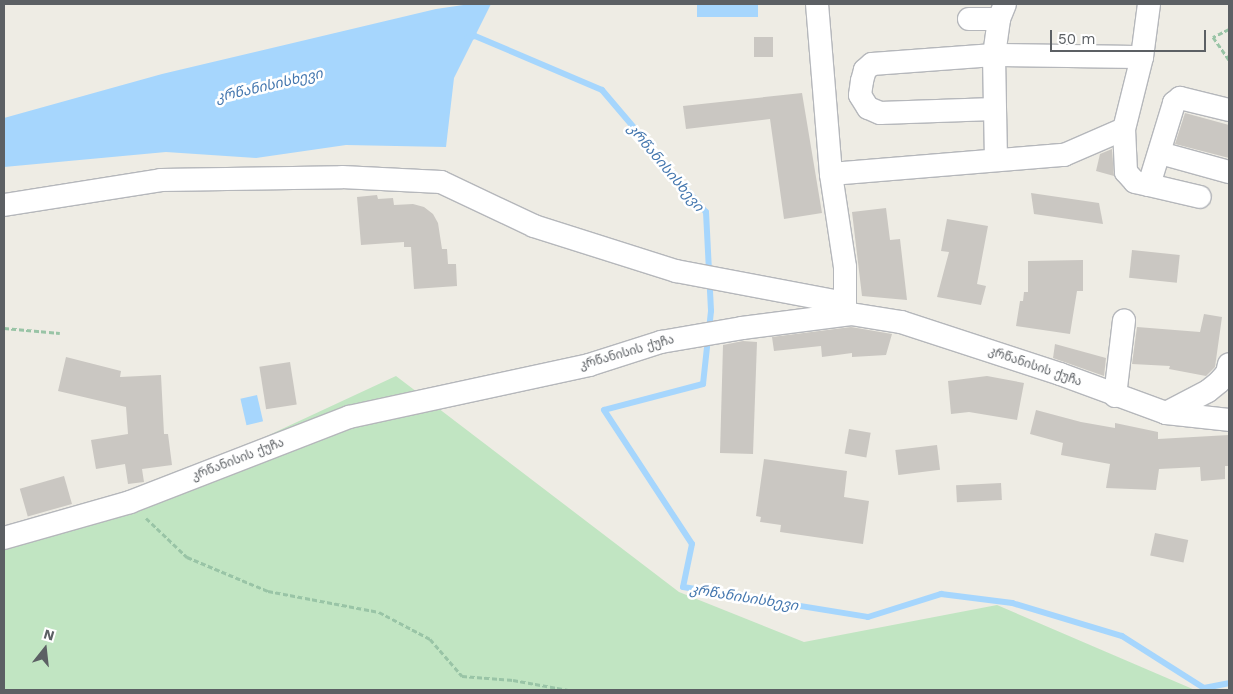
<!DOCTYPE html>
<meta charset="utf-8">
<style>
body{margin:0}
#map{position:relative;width:1233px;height:694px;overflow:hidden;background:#eeece4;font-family:"Work Sans","Noto Sans Georgian",sans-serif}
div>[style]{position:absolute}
.green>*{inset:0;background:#c1e5c2}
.water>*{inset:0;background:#a6d6fd;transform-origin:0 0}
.stream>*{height:6px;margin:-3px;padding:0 3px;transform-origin:3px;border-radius:3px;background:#a6d6fd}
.building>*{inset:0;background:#cac7c2;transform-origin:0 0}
.path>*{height:3px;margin-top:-1.5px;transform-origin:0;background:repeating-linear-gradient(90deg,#99c4a6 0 5px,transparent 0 7.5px)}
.roads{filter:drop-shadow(1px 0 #b5b7bb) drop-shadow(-1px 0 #b5b7bb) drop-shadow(0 1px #b5b7bb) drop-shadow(0 -1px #b5b7bb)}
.minor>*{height:22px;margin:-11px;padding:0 11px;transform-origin:11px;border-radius:11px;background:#fff}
span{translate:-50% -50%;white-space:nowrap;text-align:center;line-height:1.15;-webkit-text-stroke:5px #fff;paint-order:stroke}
.street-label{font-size:12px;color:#5c6064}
.water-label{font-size:14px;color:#4376ae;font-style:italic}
.frame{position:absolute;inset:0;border:5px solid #5c6064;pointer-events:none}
.north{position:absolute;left:20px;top:624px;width:50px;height:50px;-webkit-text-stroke:4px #fff;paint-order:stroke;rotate:16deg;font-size:14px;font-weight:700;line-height:20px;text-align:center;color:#5c6064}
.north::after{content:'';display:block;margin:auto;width:18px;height:22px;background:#5c6064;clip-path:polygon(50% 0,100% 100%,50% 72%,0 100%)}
.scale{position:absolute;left:1050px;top:30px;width:156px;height:22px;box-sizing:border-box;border:2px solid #5c6064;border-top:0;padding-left:6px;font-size:15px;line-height:18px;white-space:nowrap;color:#5c6064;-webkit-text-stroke:4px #fff;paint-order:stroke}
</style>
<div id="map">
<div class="green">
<i style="clip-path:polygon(396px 376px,679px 592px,804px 642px,997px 605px,1195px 690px,4px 690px,4px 531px,159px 486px)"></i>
</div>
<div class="water">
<i style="clip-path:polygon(470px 4px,491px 4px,454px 78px,446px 147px,346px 145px,256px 158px,166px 152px,4px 167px,4px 118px,162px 74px,436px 9px)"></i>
<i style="left:697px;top:4px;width:61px;height:13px"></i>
<i style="left:257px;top:395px;width:27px;height:17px;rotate:77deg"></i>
</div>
<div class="stream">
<i style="left:467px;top:38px;width:8px;rotate:-14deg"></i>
<i style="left:475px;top:36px;width:138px;rotate:23deg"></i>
<i style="left:602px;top:90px;width:160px;rotate:49.6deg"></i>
<i style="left:706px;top:212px;width:99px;rotate:87.1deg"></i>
<i style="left:711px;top:311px;width:18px;rotate:96deg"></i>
<i style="left:708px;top:338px;width:46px;rotate:96.2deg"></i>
<i style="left:703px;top:384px;width:102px;rotate:165.3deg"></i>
<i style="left:604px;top:410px;width:160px;rotate:56.7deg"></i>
<i style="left:692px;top:544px;width:44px;rotate:101.8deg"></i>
<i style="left:683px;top:587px;width:187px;rotate:9.2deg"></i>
<i style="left:868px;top:617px;width:77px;rotate:-17.5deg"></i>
<i style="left:941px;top:594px;width:72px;rotate:7.2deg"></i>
<i style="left:1012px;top:603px;width:115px;rotate:16.7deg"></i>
<i style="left:1122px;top:636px;width:97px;rotate:32.4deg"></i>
<i style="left:1204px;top:688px;width:25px;rotate:-11deg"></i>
</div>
<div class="building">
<i style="left:754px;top:37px;width:19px;height:20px"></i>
<i style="clip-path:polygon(802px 93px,822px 213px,784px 219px,770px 119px,686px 129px,683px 106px)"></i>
<i style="clip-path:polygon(1185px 113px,1229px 125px,1229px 158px,1175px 144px)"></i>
<i style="clip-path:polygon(1112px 149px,1114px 176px,1096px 171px,1100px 154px)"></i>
<i style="clip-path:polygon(1031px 193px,1099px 203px,1103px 224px,1034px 214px)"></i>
<i style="clip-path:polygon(377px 195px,378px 199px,393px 198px,394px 205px,413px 204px,424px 207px,433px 214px,438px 223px,442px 249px,447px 249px,448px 264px,456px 264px,457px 286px,414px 289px,411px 247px,404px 247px,404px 242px,361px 245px,357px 197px)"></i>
<i style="clip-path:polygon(886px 208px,890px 240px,900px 239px,907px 300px,862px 296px,852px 212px)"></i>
<i style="clip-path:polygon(947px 219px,988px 226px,977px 284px,986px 286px,981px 305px,937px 297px,949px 252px,941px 251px)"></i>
<i style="left:1132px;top:250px;width:48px;height:28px;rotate:6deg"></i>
<i style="clip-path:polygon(1083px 260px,1083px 291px,1077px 291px,1070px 334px,1016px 326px,1020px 301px,1023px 301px,1024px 292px,1028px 292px,1028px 261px)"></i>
<i style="clip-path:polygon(1204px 314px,1222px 317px,1215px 367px,1206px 376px,1169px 369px,1170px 366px,1132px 364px,1137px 327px,1200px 332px)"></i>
<i style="clip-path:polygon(851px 327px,892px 334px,886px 355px,852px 357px,852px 353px,822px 357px,821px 346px,774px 351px,772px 337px)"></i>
<i style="clip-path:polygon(743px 341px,757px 342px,753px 454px,720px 453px,723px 345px)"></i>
<i style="clip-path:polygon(1055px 344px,1106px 358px,1104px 376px,1053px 358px)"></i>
<i style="clip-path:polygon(66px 357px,121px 371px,120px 377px,161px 375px,164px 434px,168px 434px,172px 465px,142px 469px,144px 482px,128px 484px,125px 464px,96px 469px,91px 440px,128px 434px,126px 407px,58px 391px)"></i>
<i style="left:290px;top:362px;width:43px;height:31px;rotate:81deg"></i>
<i style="clip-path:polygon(987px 376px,1024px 383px,1017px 420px,969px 412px,951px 414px,948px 381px)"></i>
<i style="clip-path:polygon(1036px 410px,1081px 422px,1115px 428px,1115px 423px,1158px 432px,1158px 439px,1229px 435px,1229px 466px,1225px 466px,1225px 479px,1201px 481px,1200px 467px,1159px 469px,1156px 490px,1106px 488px,1110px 464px,1061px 455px,1063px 443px,1030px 434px)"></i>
<i style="left:849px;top:429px;width:22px;height:25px;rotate:10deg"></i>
<i style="left:937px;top:445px;width:25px;height:42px;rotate:83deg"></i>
<i style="clip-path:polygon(764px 459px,847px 471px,844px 497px,869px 501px,863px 544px,780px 532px,781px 525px,760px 522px,761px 517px,756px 516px)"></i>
<i style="left:64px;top:476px;width:29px;height:46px;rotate:74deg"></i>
<i style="left:1001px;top:483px;width:17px;height:45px;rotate:87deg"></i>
<i style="left:1155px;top:533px;width:34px;height:23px;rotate:12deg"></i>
</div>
<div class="path">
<i style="left:1229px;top:29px;width:18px;rotate:153deg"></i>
<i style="left:1213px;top:37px;width:28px;rotate:55deg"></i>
<i style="left:4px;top:328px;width:56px;rotate:5.1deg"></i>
<i style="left:146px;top:518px;width:57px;rotate:43.6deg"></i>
<i style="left:187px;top:557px;width:88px;rotate:22.8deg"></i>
<i style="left:268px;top:591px;width:113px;rotate:10.7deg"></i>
<i style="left:379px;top:612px;width:58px;rotate:27.9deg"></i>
<i style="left:430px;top:639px;width:49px;rotate:49.1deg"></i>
<i style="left:462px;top:676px;width:51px;rotate:4.5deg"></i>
<i style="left:513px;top:680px;width:56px;rotate:10.3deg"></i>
</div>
<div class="roads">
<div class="minor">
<i style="left:1149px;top:4px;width:53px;rotate:97.5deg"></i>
<i style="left:1142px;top:57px;width:74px;rotate:104deg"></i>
<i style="left:1124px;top:129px;width:43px;rotate:87.3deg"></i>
<i style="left:1126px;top:172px;width:13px;rotate:48deg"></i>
<i style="left:1135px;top:182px;width:14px;rotate:12deg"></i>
<i style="left:1149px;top:185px;width:86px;rotate:-73deg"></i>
<i style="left:1174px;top:103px;width:8px;rotate:-40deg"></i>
<i style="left:1180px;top:98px;width:50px;rotate:13.8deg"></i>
<i style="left:969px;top:19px;width:30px"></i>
<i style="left:994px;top:109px;width:114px;rotate:178deg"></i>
<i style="left:880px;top:113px;width:13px;rotate:-157deg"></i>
<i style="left:868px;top:108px;width:15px;rotate:-122deg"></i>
<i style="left:860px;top:95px;width:14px;rotate:-82deg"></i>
<i style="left:862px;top:81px;width:11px;rotate:-75deg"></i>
<i style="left:865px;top:70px;width:9px;rotate:-41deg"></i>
<i style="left:872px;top:64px;width:122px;rotate:-4.2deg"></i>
<i style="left:994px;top:55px;width:36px;rotate:-82deg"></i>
<i style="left:999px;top:19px;width:16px;rotate:-68deg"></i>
<i style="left:1160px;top:153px;width:72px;rotate:15.4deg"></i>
<i style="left:996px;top:160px;width:105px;rotate:-91.1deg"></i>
<i style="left:994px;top:55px;width:148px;rotate:0.8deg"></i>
<i style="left:831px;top:174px;width:234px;rotate:-4.7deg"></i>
<i style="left:1064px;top:155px;width:65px;rotate:-23.4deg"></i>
<i style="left:1149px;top:185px;width:52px;rotate:13.2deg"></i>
<i style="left:4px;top:205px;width:159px;rotate:-9deg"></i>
<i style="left:161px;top:180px;width:181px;rotate:-0.9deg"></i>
<i style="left:342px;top:177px;width:99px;rotate:2.9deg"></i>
<i style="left:441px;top:182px;width:103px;rotate:25.3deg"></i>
<i style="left:534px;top:226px;width:149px;rotate:17.6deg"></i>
<i style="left:676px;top:271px;width:172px;rotate:10.7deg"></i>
<i style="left:845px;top:303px;width:36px;rotate:-90deg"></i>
<i style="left:845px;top:267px;width:94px;rotate:-98.6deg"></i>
<i style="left:831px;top:174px;width:171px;rotate:-94.7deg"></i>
<i style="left:1115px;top:396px;width:76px;rotate:-83.2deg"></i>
<i style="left:1166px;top:413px;width:47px;rotate:-27.6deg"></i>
<i style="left:1208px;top:391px;width:14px;rotate:-39deg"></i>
<i style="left:1219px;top:382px;width:12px;rotate:-48deg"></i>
<i style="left:1227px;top:373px;width:9px;rotate:-77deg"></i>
<i style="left:4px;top:538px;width:131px;rotate:-15.9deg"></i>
<i style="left:130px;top:502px;width:235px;rotate:-21.2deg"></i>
<i style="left:349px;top:417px;width:246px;rotate:-12.2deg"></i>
<i style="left:589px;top:365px;width:76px;rotate:-17.7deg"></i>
<i style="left:661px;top:342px;width:82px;rotate:-9.8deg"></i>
<i style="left:742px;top:328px;width:110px;rotate:-7.3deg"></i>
<i style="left:851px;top:314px;width:51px;rotate:9.1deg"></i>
<i style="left:901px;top:322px;width:167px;rotate:18.1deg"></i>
<i style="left:1060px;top:374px;width:113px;rotate:20.2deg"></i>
<i style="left:1166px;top:413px;width:63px;rotate:6.3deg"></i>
</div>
</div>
<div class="street-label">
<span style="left:627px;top:353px;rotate:-16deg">კრწანისის ქუჩა</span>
<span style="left:1035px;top:367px;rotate:19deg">კრწანისის ქუჩა</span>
<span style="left:238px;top:460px;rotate:-21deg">კრწანისის ქუჩა</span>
</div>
<div class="water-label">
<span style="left:269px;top:85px;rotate:-13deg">კრწანისისხევი</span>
<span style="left:666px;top:167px;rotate:50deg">კრწანისისხევი</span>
<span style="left:744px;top:597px;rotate:9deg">კრწანისისხევი</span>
</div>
<div class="frame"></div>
<div class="north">N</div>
<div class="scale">50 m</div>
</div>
